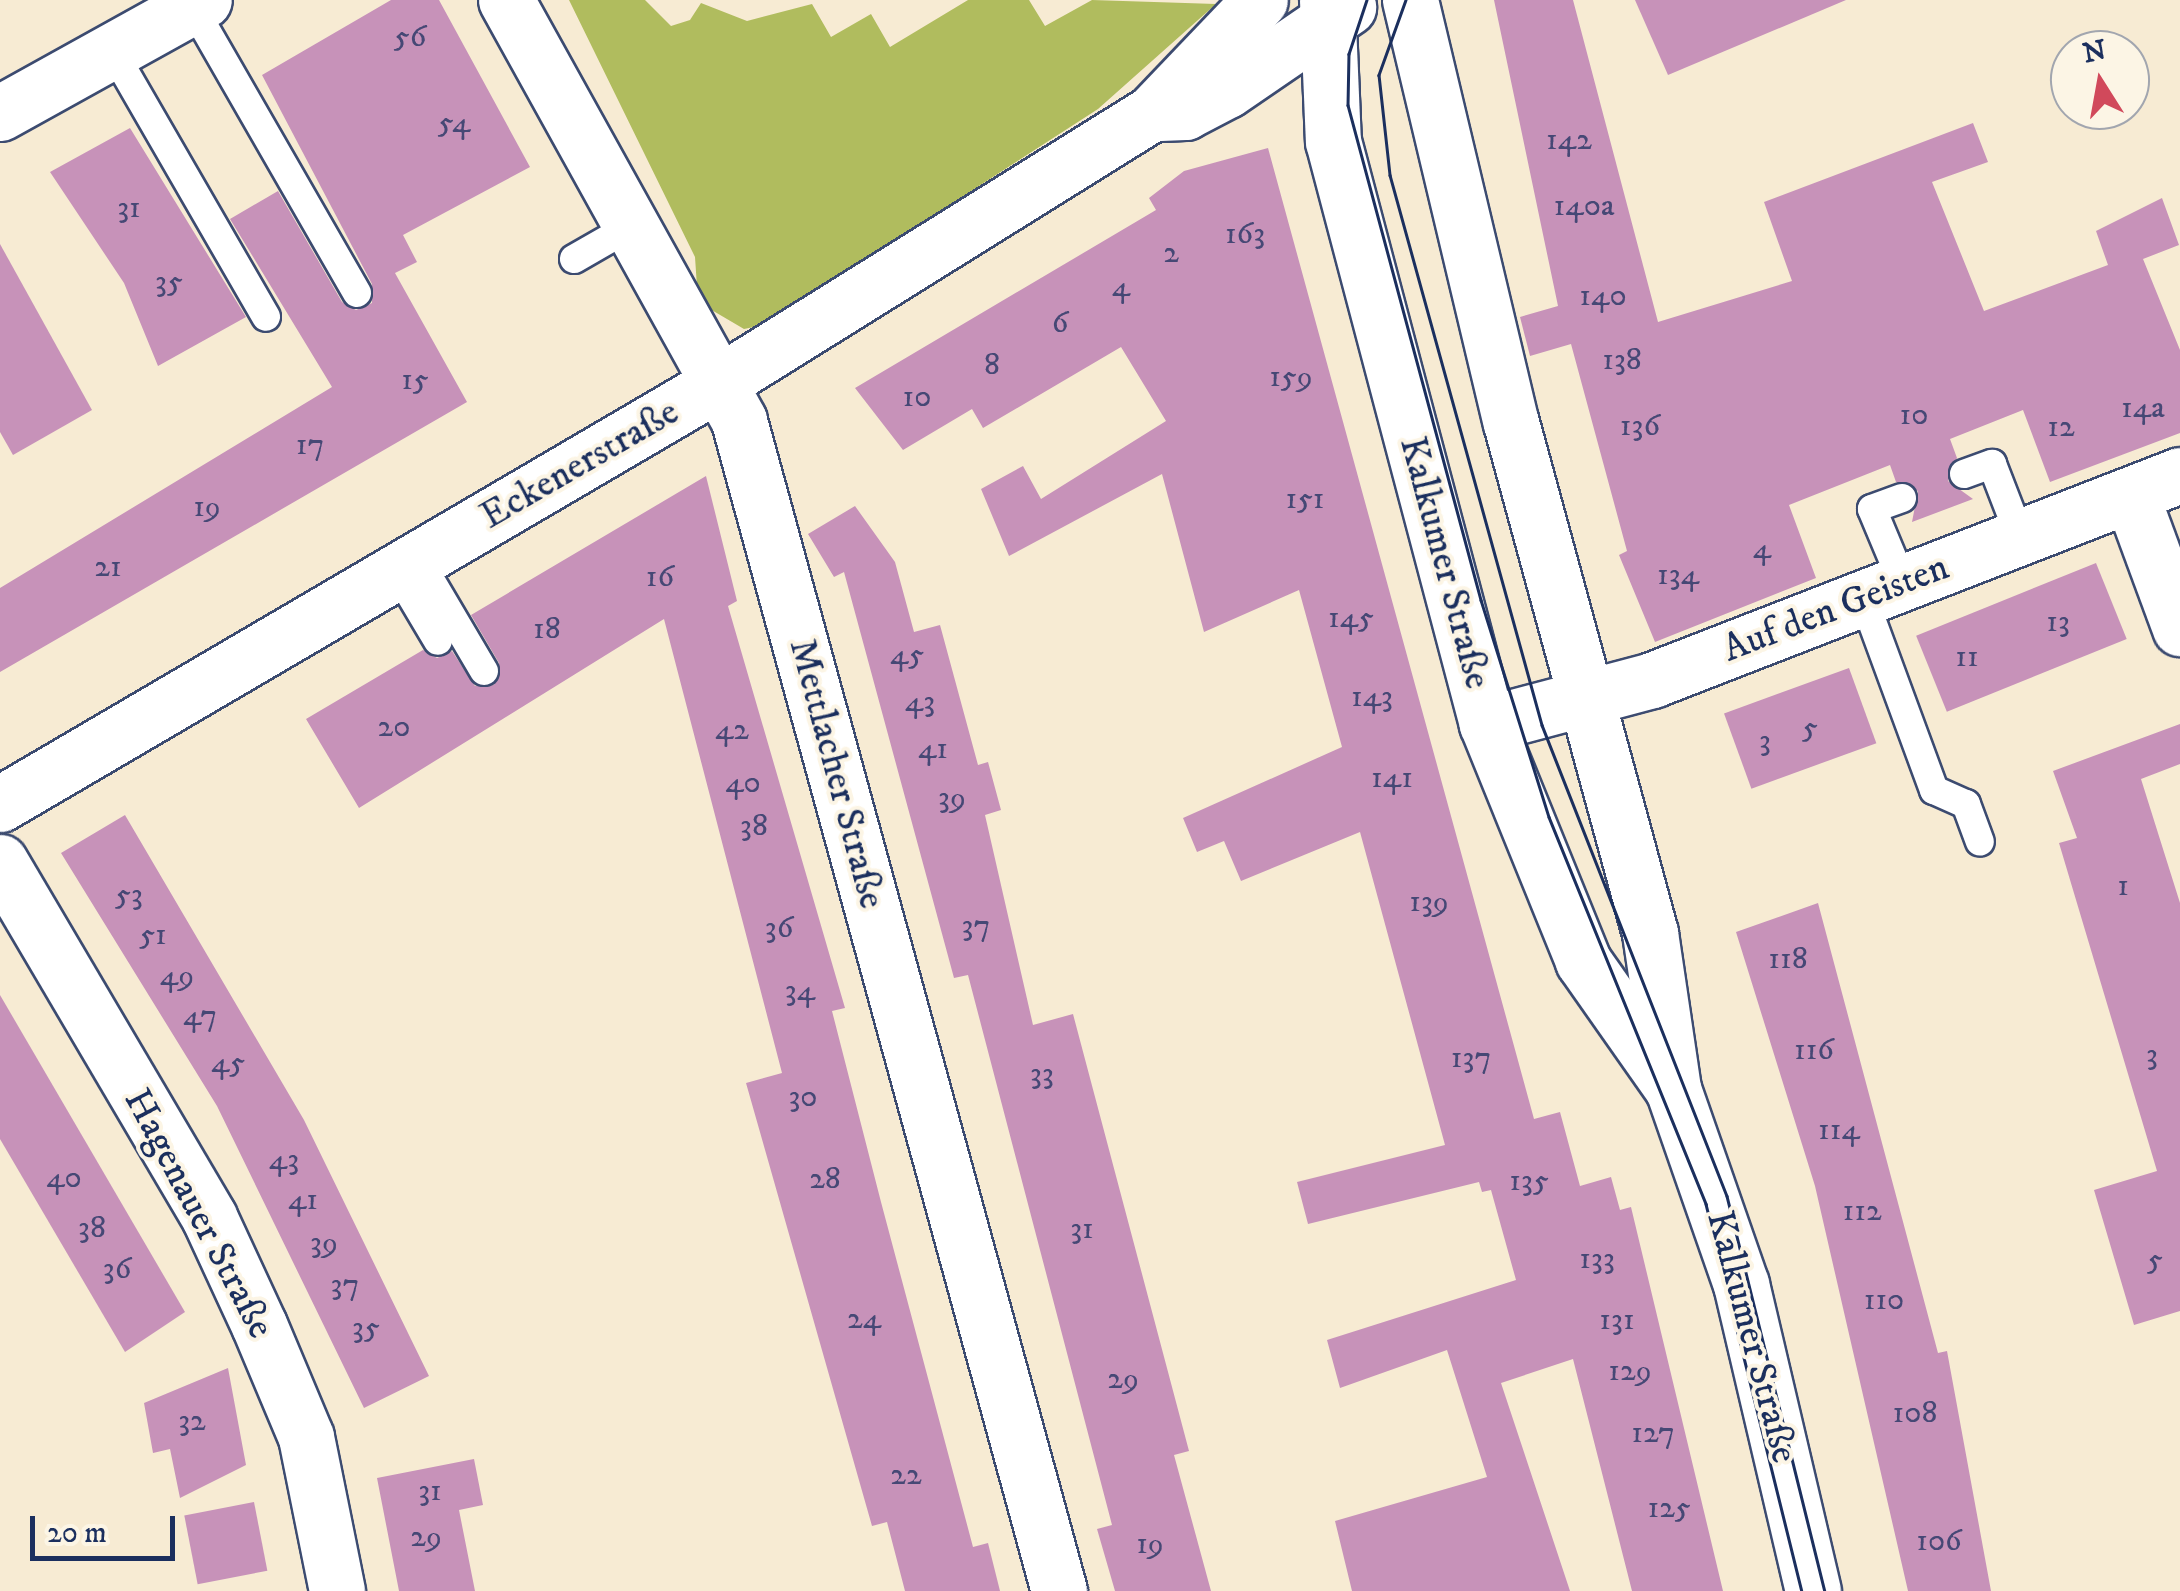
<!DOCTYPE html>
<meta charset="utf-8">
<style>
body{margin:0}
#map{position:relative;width:2180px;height:1591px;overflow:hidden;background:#f7ebd3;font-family:"IM FELL DW Pica",serif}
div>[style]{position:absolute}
.green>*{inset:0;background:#b0bc5e}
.building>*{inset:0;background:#c792b9;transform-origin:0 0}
.roads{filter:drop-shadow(2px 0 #3c4b70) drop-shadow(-2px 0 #3c4b70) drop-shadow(0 2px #3c4b70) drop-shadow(0 -2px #3c4b70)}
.lane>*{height:28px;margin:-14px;padding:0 14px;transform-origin:14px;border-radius:14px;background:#fff}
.street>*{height:55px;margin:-27.5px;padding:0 27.5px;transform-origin:27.5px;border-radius:27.5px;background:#fff}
.secondary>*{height:55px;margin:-27.5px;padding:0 27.5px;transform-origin:27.5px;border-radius:27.5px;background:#fff}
.tram>*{height:2.5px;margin:-1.25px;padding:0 1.25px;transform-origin:1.25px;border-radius:1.25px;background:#1b2f5e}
span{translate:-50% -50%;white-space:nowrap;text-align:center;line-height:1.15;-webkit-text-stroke:8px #fcf5e5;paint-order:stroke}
.number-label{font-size:32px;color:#464875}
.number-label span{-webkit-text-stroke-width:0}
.street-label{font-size:38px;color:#1b2f5e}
.north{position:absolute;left:2050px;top:30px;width:100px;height:100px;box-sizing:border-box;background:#fcf5e5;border:2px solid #a2a6af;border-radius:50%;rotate:349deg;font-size:28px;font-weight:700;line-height:40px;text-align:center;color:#1b2f5e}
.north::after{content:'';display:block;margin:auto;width:35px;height:45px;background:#d1495b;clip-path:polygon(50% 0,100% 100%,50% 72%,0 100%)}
.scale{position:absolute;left:30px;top:1516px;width:145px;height:45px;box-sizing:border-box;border:5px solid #1b2f5e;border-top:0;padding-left:12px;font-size:30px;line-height:35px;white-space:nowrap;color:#1b2f5e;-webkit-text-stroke:8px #fcf5e5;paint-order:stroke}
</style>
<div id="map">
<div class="green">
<i style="clip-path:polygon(569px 0,645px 0,671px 26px,690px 20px,701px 3px,747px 21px,812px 4px,831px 37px,871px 14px,890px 47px,968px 0,1029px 0,1045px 26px,1092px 0,1216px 4px,1098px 109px,764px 325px,744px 329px,698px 302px,695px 257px)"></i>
</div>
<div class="building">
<i style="clip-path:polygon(391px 0,439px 0,530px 167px,403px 235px,417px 262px,395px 273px,467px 402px,0 672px,0 588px,332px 387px,230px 219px,278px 191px,342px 302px,356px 310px,372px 303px,372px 284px,262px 75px)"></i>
<i style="clip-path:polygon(1494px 0,1573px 0,1658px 322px,1792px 281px,1764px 202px,1973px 123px,1988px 162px,1932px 182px,1984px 311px,2108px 265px,2096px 231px,2162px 198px,2179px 245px,2143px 259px,2180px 350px,2180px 433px,2050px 482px,2023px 410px,1950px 439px,1957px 458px,1948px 481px,1973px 499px,1912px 522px,1918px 491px,1896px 482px,1890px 465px,1789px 505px,1816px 578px,1655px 642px,1619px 555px,1627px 551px,1571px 344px,1530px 356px,1520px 317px,1558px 306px)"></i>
<i style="clip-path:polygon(1635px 0,1846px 0,1668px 75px)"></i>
<i style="clip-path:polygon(130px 128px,246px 317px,158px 366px,124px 283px,50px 172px)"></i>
<i style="clip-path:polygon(1268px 148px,1534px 1119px,1560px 1112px,1580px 1186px,1611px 1177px,1620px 1210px,1631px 1207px,1723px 1591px,1632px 1591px,1573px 1359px,1501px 1383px,1570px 1591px,1352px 1591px,1335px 1521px,1487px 1477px,1447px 1350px,1340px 1388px,1327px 1340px,1516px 1280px,1491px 1190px,1482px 1192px,1479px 1182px,1308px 1224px,1297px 1182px,1445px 1145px,1360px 832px,1241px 881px,1224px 841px,1197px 852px,1183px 818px,1342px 747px,1299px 590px,1204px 632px,1162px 474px,1009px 556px,981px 489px,1023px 466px,1041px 499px,1166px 421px,1121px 347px,983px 428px,972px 409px,903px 450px,855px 388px,1156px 210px,1149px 198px,1184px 171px)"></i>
<i style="clip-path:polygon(0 244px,92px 410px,13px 455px,0 432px)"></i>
<i style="clip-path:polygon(706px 476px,737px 601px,728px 606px,845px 1008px,832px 1011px,881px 1202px,973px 1547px,988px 1543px,1000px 1591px,905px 1591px,887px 1522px,872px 1526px,746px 1083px,782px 1073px,664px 619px,359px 808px,306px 719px,423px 650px,437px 658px,452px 651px,475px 686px,494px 685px,499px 663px,471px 615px)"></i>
<i style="clip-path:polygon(855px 506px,895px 562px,914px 632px,940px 625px,978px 765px,988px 762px,1001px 810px,985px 815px,1033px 1025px,1073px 1014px,1189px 1451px,1174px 1455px,1211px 1591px,1115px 1591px,1097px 1529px,1112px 1525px,968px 975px,954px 978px,844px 572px,834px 577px,808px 534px)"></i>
<i style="left:2096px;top:563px;width:82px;height:194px;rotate:68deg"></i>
<i style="left:1849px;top:668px;width:80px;height:133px;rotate:70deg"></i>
<i style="clip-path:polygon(2180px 724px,2180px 764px,2141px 779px,2180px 903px,2180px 1311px,2134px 1325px,2094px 1190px,2157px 1171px,2059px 843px,2077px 838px,2053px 771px)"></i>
<i style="clip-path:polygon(125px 815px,304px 1120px,429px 1376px,364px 1408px,217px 1106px,61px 853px)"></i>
<i style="clip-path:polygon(1818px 903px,1938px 1353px,1947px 1351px,1991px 1591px,1908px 1591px,1815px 1186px,1736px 932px)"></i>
<i style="clip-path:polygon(0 995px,185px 1312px,125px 1352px,0 1139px)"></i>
<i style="clip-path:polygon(228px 1368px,246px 1465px,180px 1498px,170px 1449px,153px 1453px,144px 1403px)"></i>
<i style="clip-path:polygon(474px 1459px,483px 1505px,459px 1510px,475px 1591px,399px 1591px,377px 1478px)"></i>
<i style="left:254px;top:1502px;width:70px;height:71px;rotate:79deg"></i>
</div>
<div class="roads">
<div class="lane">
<i style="left:192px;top:6px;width:331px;rotate:60.1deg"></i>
<i style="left:112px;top:50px;width:308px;rotate:60deg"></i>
<i style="left:574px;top:259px;width:62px;rotate:-29.9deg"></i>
<i style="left:1964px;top:474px;width:30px;rotate:-20deg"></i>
<i style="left:1992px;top:464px;width:80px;rotate:68.9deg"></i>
<i style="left:1902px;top:498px;width:32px;rotate:160deg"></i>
<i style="left:1872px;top:509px;width:80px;rotate:67.3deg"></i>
<i style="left:418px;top:559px;width:130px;rotate:59.5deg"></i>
<i style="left:397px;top:572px;width:80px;rotate:59.3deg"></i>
<i style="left:1863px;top:597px;width:206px;rotate:69.8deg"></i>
<i style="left:1934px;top:790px;width:35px;rotate:24deg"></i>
<i style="left:1966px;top:804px;width:40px;rotate:69.8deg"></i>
</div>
<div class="street">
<i style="left:506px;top:0;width:481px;rotate:61deg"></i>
<i style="left:739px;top:421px;width:1213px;rotate:74.7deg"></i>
<i style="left:0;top:113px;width:233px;rotate:-29deg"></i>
<i style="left:2131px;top:495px;width:142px;rotate:69.8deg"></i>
<i style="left:1487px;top:724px;width:171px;rotate:-14.9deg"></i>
<i style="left:1652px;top:680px;width:566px;rotate:-21.22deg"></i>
<i style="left:0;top:862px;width:412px;rotate:59.5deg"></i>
<i style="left:209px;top:1217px;width:119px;rotate:65.2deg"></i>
<i style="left:259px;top:1325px;width:121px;rotate:67.2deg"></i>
<i style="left:306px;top:1437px;width:157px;rotate:78.6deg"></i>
</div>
<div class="secondary">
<i style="left:1327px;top:0;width:141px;rotate:87.6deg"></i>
<i style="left:1333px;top:141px;width:603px;rotate:75.2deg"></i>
<i style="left:1487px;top:724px;width:256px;rotate:67.9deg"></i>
<i style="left:1583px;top:961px;width:156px;rotate:54.9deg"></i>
<i style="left:1410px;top:0;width:435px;rotate:76.6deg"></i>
<i style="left:1511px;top:423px;width:529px;rotate:74.75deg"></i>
<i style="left:1650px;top:933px;width:158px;rotate:81.6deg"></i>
<i style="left:1673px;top:1089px;width:207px;rotate:70.8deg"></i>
<i style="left:1741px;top:1284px;width:315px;rotate:76.8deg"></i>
<i style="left:1160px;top:113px;width:25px;rotate:-2deg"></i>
<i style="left:1185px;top:112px;width:47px;rotate:-27.6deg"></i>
<i style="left:1227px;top:90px;width:147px;rotate:-34.4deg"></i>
<i style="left:0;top:804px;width:831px;rotate:-30.36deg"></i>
<i style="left:717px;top:384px;width:513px;rotate:-31.92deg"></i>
<i style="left:1152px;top:113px;width:156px;rotate:-46.3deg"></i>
</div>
</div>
<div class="tram">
<i style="left:1367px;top:0;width:57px;rotate:108.4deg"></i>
<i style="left:1349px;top:54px;width:51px;rotate:91.1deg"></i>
<i style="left:1348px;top:105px;width:513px;rotate:74.96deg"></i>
<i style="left:1481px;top:600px;width:227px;rotate:72.6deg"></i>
<i style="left:1549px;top:817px;width:418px;rotate:67.9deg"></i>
<i style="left:1706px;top:1204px;width:399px;rotate:76.1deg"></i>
<i style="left:1406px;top:0;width:80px;rotate:109.8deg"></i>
<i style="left:1379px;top:75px;width:101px;rotate:83.7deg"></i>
<i style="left:1390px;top:175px;width:571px;rotate:74.55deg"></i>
<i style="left:1542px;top:725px;width:506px;rotate:68.56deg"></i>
<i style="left:1727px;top:1196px;width:407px;rotate:76.1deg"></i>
</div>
<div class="number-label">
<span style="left:410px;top:37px">56</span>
<span style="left:454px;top:123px">54</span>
<span style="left:1569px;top:140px">142</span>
<span style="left:1584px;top:206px">140a</span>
<span style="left:129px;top:208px">31</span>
<span style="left:1245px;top:234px">163</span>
<span style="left:1171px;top:253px">2</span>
<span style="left:169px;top:282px">35</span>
<span style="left:1121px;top:287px">4</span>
<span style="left:1603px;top:296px">140</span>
<span style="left:1060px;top:323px">6</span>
<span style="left:1622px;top:360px">138</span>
<span style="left:992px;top:365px">8</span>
<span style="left:1291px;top:377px">159</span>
<span style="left:415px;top:380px">15</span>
<span style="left:917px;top:397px">10</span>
<span style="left:2143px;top:408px">14a</span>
<span style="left:1914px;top:415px">10</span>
<span style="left:1640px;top:426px">136</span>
<span style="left:2061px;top:427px">12</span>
<span style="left:310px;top:445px">17</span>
<span style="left:1305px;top:499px">151</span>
<span style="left:207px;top:507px">19</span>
<span style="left:1762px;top:549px">4</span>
<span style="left:108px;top:567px">21</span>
<span style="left:1678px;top:575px">134</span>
<span style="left:660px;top:577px">16</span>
<span style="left:1351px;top:618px">145</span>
<span style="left:2058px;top:622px">13</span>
<span style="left:547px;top:629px">18</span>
<span style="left:907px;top:655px">45</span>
<span style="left:1967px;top:657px">11</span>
<span style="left:1372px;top:697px">143</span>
<span style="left:920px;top:702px">43</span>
<span style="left:394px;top:727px">20</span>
<span style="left:1810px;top:728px">5</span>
<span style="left:732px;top:730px">42</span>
<span style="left:1765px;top:741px">3</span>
<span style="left:933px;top:749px">41</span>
<span style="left:1392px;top:778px">141</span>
<span style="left:743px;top:783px">40</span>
<span style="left:952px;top:798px">39</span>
<span style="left:754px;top:826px">38</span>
<span style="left:2123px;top:886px">1</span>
<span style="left:129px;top:895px">53</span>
<span style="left:1429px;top:902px">139</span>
<span style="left:976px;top:926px">37</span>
<span style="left:779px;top:928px">36</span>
<span style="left:153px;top:935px">51</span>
<span style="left:1788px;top:959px">118</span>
<span style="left:177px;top:976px">49</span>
<span style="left:800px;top:991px">34</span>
<span style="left:200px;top:1016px">47</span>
<span style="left:1814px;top:1050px">116</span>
<span style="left:2152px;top:1055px">3</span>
<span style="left:1471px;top:1058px">137</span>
<span style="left:228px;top:1063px">45</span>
<span style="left:1042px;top:1074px">33</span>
<span style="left:803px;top:1097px">30</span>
<span style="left:1839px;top:1130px">114</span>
<span style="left:284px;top:1160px">43</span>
<span style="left:64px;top:1178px">40</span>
<span style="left:825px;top:1179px">28</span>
<span style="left:1529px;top:1181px">135</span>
<span style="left:303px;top:1200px">41</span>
<span style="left:1862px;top:1211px">112</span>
<span style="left:92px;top:1228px">38</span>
<span style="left:1082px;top:1229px">31</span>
<span style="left:324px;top:1243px">39</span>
<span style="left:1597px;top:1259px">133</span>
<span style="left:2155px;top:1260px">5</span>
<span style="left:117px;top:1269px">36</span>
<span style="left:345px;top:1285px">37</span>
<span style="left:1884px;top:1300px">110</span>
<span style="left:864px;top:1319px">24</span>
<span style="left:1617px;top:1320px">131</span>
<span style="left:366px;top:1328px">35</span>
<span style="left:1630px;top:1371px">129</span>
<span style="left:1123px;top:1379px">29</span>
<span style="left:1915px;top:1413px">108</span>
<span style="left:192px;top:1421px">32</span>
<span style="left:1653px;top:1433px">127</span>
<span style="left:906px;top:1475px">22</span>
<span style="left:430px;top:1491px">31</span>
<span style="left:1669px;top:1508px">125</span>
<span style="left:426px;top:1537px">29</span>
<span style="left:1939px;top:1541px">106</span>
<span style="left:1150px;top:1544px">19</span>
</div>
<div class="street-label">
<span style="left:580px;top:465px;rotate:-30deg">Eckenerstraße</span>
<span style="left:1444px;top:563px;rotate:75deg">Kalkumer Straße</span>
<span style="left:1836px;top:609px;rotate:-21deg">Auf den Geisten</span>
<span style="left:836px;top:774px;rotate:75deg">Mettlacher Straße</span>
<span style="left:198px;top:1214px;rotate:62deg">Hagenauer Straße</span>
<span style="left:1751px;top:1337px;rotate:75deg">Kalkumer Straße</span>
</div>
<div class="north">N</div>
<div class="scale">20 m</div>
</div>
